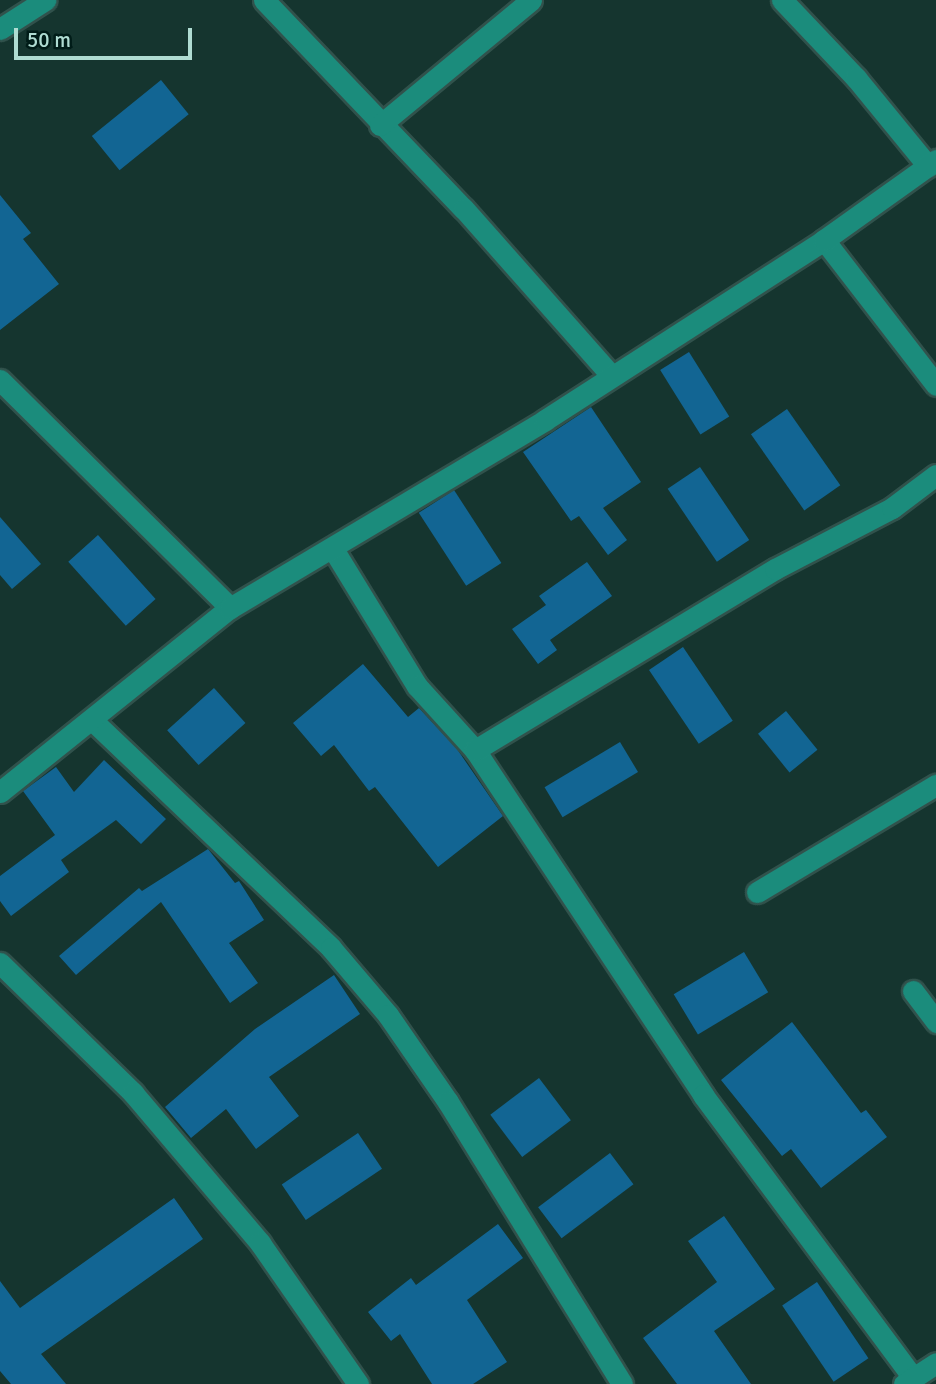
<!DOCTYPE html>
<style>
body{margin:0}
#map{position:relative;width:936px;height:1384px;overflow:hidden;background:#15352f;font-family:Signika,sans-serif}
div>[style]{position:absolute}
.building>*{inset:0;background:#126593;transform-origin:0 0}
.roads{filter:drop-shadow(2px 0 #31524c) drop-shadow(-2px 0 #31524c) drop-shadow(0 2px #31524c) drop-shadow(0 -2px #31524c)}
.minor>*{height:21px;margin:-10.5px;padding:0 10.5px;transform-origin:10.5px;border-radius:10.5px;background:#1b8c7c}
span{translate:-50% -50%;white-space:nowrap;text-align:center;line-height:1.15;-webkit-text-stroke:5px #001c18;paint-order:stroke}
.scale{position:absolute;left:14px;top:28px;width:178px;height:32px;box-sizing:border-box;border:4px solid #afdcd2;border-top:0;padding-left:9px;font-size:21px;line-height:24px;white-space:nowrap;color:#afdcd2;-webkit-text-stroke:5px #001c18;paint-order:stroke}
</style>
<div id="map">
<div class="building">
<i style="left:161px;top:80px;width:44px;height:89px;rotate:51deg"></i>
<i style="clip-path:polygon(0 195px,31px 233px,23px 239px,59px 284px,0 330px)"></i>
<i style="left:689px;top:352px;width:76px;height:34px;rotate:58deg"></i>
<i style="clip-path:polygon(591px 407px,641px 482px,603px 508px,627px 540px,608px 555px,579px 516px,571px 521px,523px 452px)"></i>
<i style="left:787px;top:409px;width:93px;height:44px;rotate:55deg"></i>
<i style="left:700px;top:467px;width:88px;height:39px;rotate:56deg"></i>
<i style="left:454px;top:490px;width:87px;height:42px;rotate:57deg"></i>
<i style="clip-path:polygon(0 517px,41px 564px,12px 589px,0 575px)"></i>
<i style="left:98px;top:535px;width:86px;height:40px;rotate:48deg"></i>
<i style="clip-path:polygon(587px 562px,612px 596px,550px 640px,557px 650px,538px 664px,512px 629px,546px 605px,539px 596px)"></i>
<i style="left:683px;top:647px;width:89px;height:41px;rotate:56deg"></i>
<i style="clip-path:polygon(363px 664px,408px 717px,419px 708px,457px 749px,503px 816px,438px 867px,375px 787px,369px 791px,334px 745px,321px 756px,293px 723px)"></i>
<i style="left:214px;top:688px;width:47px;height:63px;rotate:48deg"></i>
<i style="left:786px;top:711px;width:50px;height:36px;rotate:51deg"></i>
<i style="left:620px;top:742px;width:35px;height:88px;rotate:59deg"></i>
<i style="clip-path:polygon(104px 760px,166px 819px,141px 844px,116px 820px,61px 860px,69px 872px,11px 916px,0 901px,0 876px,55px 835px,23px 791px,56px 767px,74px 792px)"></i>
<i style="clip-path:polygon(208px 849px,235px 883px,239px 881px,264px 920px,229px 943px,258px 983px,230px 1003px,161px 902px,76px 975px,59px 956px,139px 888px,142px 891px)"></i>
<i style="left:744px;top:952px;width:47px;height:82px;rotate:59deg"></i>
<i style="clip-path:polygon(334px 975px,360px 1014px,269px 1077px,299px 1116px,256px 1149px,226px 1109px,191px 1138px,165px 1107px,255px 1029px)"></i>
<i style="clip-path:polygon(792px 1022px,861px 1113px,866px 1110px,887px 1137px,821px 1188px,791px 1149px,782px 1156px,721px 1080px)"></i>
<i style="left:539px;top:1078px;width:53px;height:61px;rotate:53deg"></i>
<i style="left:358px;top:1133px;width:43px;height:92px;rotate:56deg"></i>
<i style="left:610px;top:1153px;width:39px;height:90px;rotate:53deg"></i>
<i style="clip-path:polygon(174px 1198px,203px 1239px,41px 1354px,66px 1384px,11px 1384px,0 1371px,0 1281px,20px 1308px)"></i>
<i style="clip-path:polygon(724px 1216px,775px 1289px,714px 1331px,751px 1384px,677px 1384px,643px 1338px,717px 1282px,688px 1241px)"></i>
<i style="clip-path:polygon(498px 1224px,523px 1258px,467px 1300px,507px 1362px,473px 1384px,432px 1384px,400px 1334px,391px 1341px,368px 1312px,411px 1278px,416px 1285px)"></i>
<i style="left:817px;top:1282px;width:92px;height:42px;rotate:56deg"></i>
</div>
<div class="roads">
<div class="minor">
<i style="left:264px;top:0;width:289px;rotate:46.3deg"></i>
<i style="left:464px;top:209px;width:223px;rotate:48.5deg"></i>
<i style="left:782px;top:0;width:108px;rotate:46.5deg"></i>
<i style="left:856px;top:78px;width:114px;rotate:50.7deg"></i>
<i style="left:0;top:29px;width:54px;rotate:-32.8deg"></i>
<i style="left:380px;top:125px;width:196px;rotate:-39.6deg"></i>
<i style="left:824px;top:240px;width:183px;rotate:52.3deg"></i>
<i style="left:0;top:380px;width:324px;rotate:44.7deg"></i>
<i style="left:333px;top:549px;width:161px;rotate:58.5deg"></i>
<i style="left:417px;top:686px;width:86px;rotate:47.8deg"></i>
<i style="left:475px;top:750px;width:414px;rotate:56.5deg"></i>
<i style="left:703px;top:1095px;width:352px;rotate:53.4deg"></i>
<i style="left:93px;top:721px;width:329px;rotate:43.6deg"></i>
<i style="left:331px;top:948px;width:88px;rotate:49.6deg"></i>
<i style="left:388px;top:1015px;width:106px;rotate:55.4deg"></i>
<i style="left:448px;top:1102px;width:331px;rotate:58.3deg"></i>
<i style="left:475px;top:750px;width:350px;rotate:-31.1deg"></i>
<i style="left:775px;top:569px;width:132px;rotate:-27.5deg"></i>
<i style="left:892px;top:508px;width:55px;rotate:-36.9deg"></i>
<i style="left:0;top:792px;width:295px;rotate:-38.7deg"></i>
<i style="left:230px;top:608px;width:367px;rotate:-30.8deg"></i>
<i style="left:545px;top:420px;width:332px;rotate:-32.8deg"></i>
<i style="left:824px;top:240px;width:138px;rotate:-35.5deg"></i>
<i style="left:757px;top:892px;width:209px;rotate:-30.9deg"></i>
<i style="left:0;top:963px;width:186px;rotate:44.3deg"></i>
<i style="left:133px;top:1093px;width:197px;rotate:49.7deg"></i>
<i style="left:260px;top:1243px;width:172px;rotate:55.2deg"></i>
<i style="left:913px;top:991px;width:39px;rotate:53deg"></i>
<i style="left:904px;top:1384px;width:38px;rotate:-33deg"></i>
</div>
</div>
<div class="scale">50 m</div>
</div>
